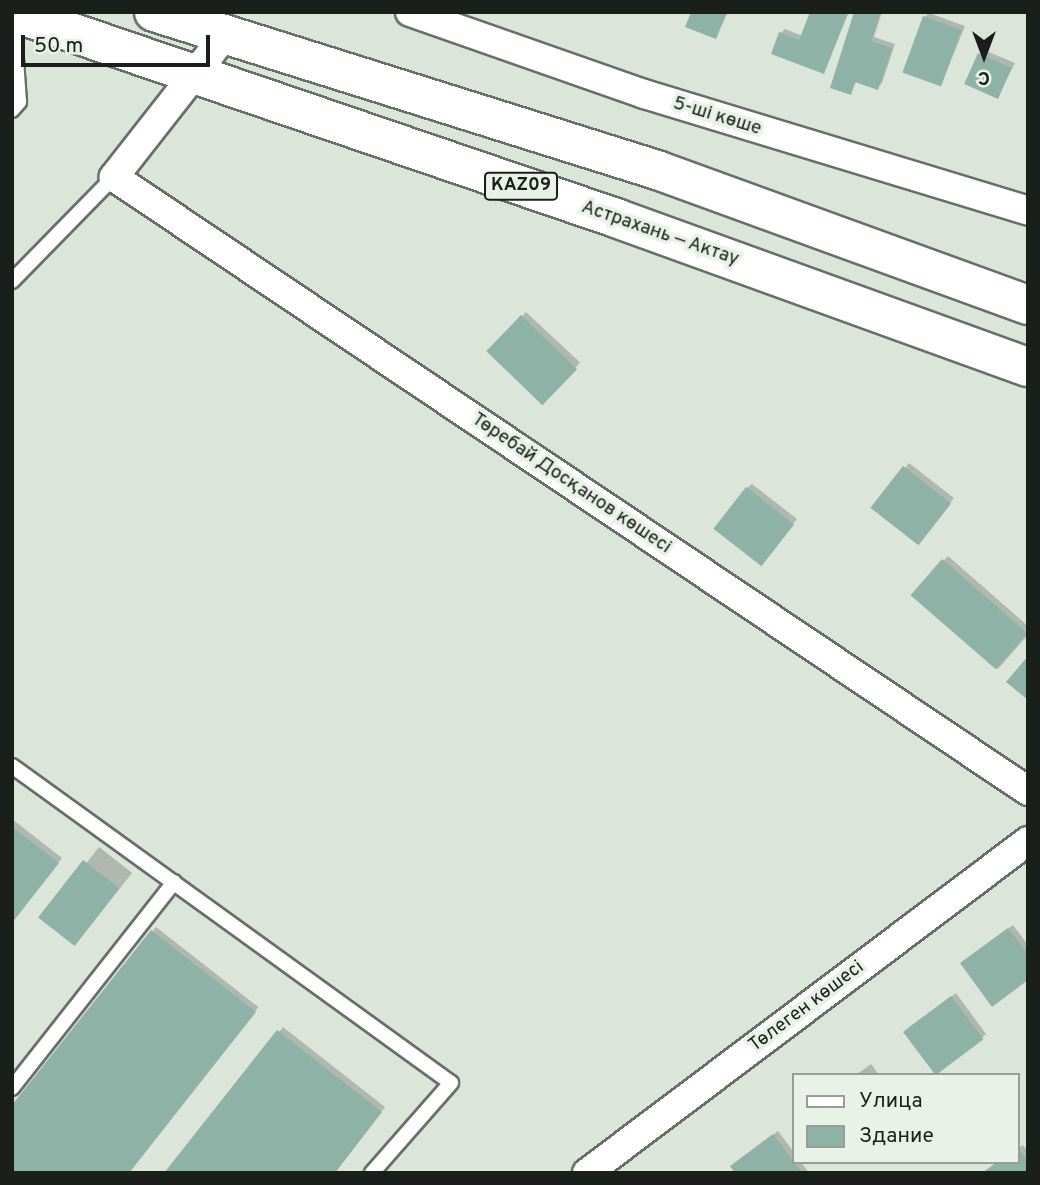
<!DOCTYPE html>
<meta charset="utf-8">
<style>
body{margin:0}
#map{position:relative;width:1040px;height:1185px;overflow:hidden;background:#dbe5da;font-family:Overpass,sans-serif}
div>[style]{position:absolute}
.shadow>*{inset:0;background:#0003;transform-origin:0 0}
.building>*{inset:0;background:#8eb3a6;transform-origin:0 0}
.roads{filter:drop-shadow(2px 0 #677067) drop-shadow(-2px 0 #677067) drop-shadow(0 2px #677067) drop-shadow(0 -2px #677067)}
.service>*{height:14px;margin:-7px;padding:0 7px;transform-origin:7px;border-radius:7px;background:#fff}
.minor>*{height:28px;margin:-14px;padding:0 14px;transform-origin:14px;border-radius:14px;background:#fff}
.trunk>*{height:38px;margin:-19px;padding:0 19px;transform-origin:19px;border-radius:19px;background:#fff}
span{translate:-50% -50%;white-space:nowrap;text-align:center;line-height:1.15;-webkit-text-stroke:7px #e8f2e7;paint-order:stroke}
.shield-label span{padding:2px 5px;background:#e8f2e7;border:2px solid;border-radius:5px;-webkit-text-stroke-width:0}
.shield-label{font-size:18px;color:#1b1f1b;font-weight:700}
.street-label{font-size:19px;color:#1b1f1b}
.frame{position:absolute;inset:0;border:14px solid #1b1f1b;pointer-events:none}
.legend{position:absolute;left:792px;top:1073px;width:228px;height:91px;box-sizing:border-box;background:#e8f2e7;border:2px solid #969e95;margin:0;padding:9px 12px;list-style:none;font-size:21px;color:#1b1f1b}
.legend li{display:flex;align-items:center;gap:14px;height:35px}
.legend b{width:35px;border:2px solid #969e95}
.north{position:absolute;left:949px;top:21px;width:70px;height:70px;-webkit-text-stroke:5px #e8f2e7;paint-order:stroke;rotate:180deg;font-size:19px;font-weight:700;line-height:28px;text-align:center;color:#1b1f1b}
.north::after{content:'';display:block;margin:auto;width:24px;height:32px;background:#1b1f1b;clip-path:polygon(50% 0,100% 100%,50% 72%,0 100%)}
.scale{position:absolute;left:21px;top:35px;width:189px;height:32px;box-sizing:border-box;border:4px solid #1b1f1b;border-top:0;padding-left:9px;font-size:21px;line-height:24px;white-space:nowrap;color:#1b1f1b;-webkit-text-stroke:5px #e8f2e7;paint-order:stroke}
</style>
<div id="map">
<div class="shadow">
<i style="clip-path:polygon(693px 12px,728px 12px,716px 37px)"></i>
<i style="clip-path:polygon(812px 12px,849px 12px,824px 72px,781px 33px,785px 29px,803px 36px)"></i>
<i style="clip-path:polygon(856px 12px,882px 12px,874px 37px,895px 44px,882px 83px,877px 88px,857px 81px,850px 93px)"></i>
<i style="clip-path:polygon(929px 13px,965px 26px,941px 85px,925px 17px)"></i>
<i style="clip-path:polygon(984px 50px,1015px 63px,998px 96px,980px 54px)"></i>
<i style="left:526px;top:312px;width:74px;height:54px;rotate:43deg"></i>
<i style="left:909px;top:463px;width:57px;height:58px;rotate:38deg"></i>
<i style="clip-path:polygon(752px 484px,797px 519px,764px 560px,747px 488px)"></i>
<i style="clip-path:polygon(948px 556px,1028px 626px,1028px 635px,998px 669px,912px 595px)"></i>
<i style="clip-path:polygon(12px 819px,62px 858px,12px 922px)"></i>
<i style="left:99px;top:847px;width:42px;height:92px;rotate:38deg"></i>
<i style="clip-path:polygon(1013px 925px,1028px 945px,1028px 978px,966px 959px)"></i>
<i style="left:156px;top:927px;width:130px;height:231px;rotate:38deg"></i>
<i style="clip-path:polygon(956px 993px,986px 1034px,982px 1038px,909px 1027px)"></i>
<i style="clip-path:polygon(283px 1027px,385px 1107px,333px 1173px,167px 1173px)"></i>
<i style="clip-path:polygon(871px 1064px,879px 1075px,856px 1075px)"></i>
<i style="clip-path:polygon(778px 1131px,793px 1151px,793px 1162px,801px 1162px,809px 1173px,737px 1173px,736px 1162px)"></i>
<i style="clip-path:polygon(1023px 1145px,1028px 1151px,1028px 1173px,1017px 1162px,1017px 1149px)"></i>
</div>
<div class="building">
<i style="clip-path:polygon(691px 12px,727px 12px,716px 39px,685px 27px)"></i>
<i style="clip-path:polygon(810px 12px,848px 12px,824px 74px,771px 54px,779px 32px,799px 40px)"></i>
<i style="clip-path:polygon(854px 12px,881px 12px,871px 41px,892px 48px,878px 90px,855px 82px,851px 95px,830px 88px)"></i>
<i style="left:923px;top:16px;width:41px;height:60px;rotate:20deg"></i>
<i style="left:978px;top:53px;width:37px;height:34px;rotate:24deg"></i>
<i style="left:521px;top:315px;width:78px;height:50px;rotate:44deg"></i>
<i style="left:903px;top:466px;width:61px;height:53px;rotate:38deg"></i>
<i style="left:746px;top:487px;width:61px;height:53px;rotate:38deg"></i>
<i style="left:942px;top:559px;width:113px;height:48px;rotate:41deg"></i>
<i style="clip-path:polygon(1028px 656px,1028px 700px,1006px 682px)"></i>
<i style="clip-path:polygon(12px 827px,59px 863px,12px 923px)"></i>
<i style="left:83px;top:860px;width:46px;height:73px;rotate:38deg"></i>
<i style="clip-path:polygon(1008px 928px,1028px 954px,1028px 980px,992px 1007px,960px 963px)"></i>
<i style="clip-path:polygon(151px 930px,256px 1012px,129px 1173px,12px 1173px,12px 1105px)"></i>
<i style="left:951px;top:996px;width:54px;height:60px;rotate:53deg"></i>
<i style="clip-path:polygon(277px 1030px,382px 1112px,335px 1173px,164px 1173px)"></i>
<i style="clip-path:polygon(773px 1134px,802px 1173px,735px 1173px,730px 1166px)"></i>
<i style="clip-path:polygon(1017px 1147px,1028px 1161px,1028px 1173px,982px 1173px,997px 1162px,1017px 1162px)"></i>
</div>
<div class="roads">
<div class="service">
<i style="left:12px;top:110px;width:11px;rotate:-49deg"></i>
<i style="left:19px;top:102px;width:86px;rotate:-94deg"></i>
<i style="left:12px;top:281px;width:146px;rotate:-45.6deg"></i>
<i style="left:12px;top:766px;width:541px;rotate:35.83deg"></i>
<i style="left:451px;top:1083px;width:120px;rotate:131.3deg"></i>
<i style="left:12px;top:1088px;width:262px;rotate:-51.8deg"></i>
</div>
<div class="minor">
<i style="left:410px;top:12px;width:248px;rotate:19.3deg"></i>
<i style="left:644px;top:94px;width:401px;rotate:16.9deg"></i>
<i style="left:226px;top:34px;width:182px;rotate:128.1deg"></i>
<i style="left:114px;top:177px;width:1101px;rotate:33.89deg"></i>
<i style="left:587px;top:1173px;width:552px;rotate:-36.97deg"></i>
</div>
<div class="trunk">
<i style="left:12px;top:12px;width:638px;rotate:18.83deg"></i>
<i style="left:616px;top:218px;width:438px;rotate:19.9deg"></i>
<i style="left:154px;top:12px;width:527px;rotate:17.44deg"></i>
<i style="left:657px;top:170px;width:395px;rotate:20deg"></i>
</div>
</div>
<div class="shield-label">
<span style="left:521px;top:186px">KAZ09</span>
</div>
<div class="street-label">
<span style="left:717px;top:117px;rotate:17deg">5-шi көше</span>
<span style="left:660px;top:234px;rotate:19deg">Астрахань — Актау</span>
<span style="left:571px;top:484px;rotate:34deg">Төребай Досқанов көшесі</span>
<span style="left:807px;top:1007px;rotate:-37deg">Төлеген көшесі</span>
</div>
<div class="frame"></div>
<ul class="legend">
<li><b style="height:9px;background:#fff"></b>Улица</li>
<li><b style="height:19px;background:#8eb3a6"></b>Здание</li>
</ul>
<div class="north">С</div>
<div class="scale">50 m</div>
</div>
